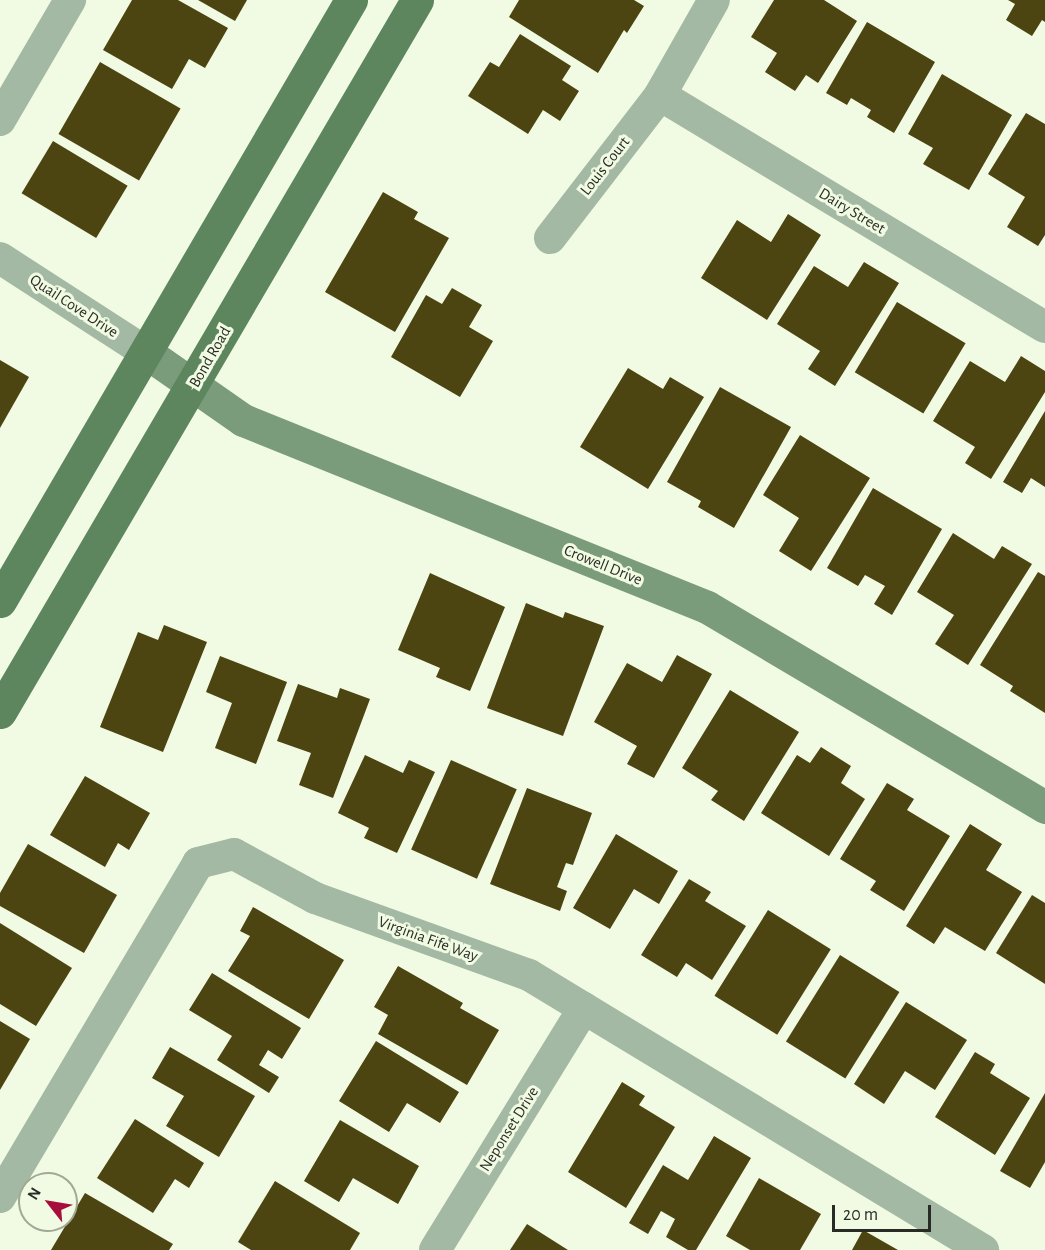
<!DOCTYPE html>
<style>
body{margin:0}
#map{position:relative;width:1045px;height:1250px;overflow:hidden;background:#f1fae2;font-family:"Alegreya Sans",sans-serif}
div>[style]{position:absolute}
.building>*{inset:0;background:#4c4511;transform-origin:0 0}
.street>*{height:32px;margin:-16px;padding:0 16px;transform-origin:16px;border-radius:16px;background:#a3b9a3}
.secondary>*{height:33px;margin:-16.5px;padding:0 16.5px;transform-origin:16.5px;border-radius:16.5px;background:#7b9c7b}
.primary>*{height:33px;margin:-16.5px;padding:0 16.5px;transform-origin:16.5px;border-radius:16.5px;background:#5e865e}
span{translate:-50% -50%;white-space:nowrap;text-align:center;line-height:1.15;-webkit-text-stroke:6px #f1fae2;paint-order:stroke}
.street-label{font-size:16px;color:#292c24}
.north{position:absolute;left:18px;top:1172px;width:60px;height:60px;box-sizing:border-box;background:#f1fae2;border:2px solid #a1a896;border-radius:50%;rotate:301deg;font-size:16px;font-weight:700;line-height:24px;text-align:center;color:#292c24}
.north::after{content:'';display:block;margin:auto;width:21px;height:27px;background:#a70e3c;clip-path:polygon(50% 0,100% 100%,50% 72%,0 100%)}
.scale{position:absolute;left:832px;top:1205px;width:99px;height:27px;box-sizing:border-box;border:3px solid #292c24;border-top:0;padding-left:8px;font-size:18px;line-height:21px;white-space:nowrap;color:#292c24;-webkit-text-stroke:4px #f1fae2;paint-order:stroke}
</style>
<div id="map">
<div class="building">
<i style="clip-path:polygon(132px 0,178px 0,228px 28px,205px 68px,189px 59px,172px 89px,103px 50px)"></i>
<i style="clip-path:polygon(198px 0,247px 0,235px 21px)"></i>
<i style="clip-path:polygon(519px 0,634px 0,644px 6px,627px 33px,624px 30px,598px 73px,509px 17px)"></i>
<i style="clip-path:polygon(774px 0,824px 0,857px 21px,818px 83px,806px 75px,795px 91px,765px 72px,777px 53px,751px 37px)"></i>
<i style="clip-path:polygon(1008px 0,1045px 0,1045px 22px,1042px 20px,1032px 36px,1006px 20px,1015px 4px)"></i>
<i style="clip-path:polygon(867px 22px,935px 62px,894px 133px,867px 117px,871px 110px,851px 98px,847px 105px,826px 93px)"></i>
<i style="clip-path:polygon(520px 34px,571px 66px,562px 80px,579px 91px,560px 121px,543px 110px,528px 134px,468px 96px,490px 62px,499px 67px)"></i>
<i style="left:100px;top:62px;width:93px;height:83px;rotate:30deg"></i>
<i style="clip-path:polygon(942px 74px,1012px 115px,969px 190px,923px 164px,933px 148px,908px 134px)"></i>
<i style="clip-path:polygon(1026px 113px,1045px 124px,1045px 235px,1038px 246px,1007px 227px,1025px 197px,988px 174px)"></i>
<i style="left:53px;top:141px;width:87px;height:61px;rotate:31deg"></i>
<i style="clip-path:polygon(383px 192px,418px 212px,414px 219px,449px 238px,395px 332px,325px 292px)"></i>
<i style="clip-path:polygon(788px 214px,821px 235px,767px 320px,701px 278px,737px 220px,771px 242px)"></i>
<i style="clip-path:polygon(864px 262px,899px 283px,835px 386px,808px 369px,820px 351px,777px 324px,814px 266px,848px 287px)"></i>
<i style="clip-path:polygon(452px 288px,482px 305px,469px 327px,493px 341px,460px 397px,391px 357px,426px 295px,442px 304px)"></i>
<i style="left:897px;top:302px;width:80px;height:82px;rotate:31deg"></i>
<i style="clip-path:polygon(1021px 356px,1045px 371px,1045px 392px,991px 479px,965px 463px,975px 447px,933px 421px,970px 361px,1005px 382px)"></i>
<i style="clip-path:polygon(0 360px,29px 377px,0 428px)"></i>
<i style="clip-path:polygon(628px 368px,663px 389px,670px 377px,704px 397px,648px 489px,580px 447px)"></i>
<i style="clip-path:polygon(720px 387px,791px 427px,734px 528px,698px 507px,701px 501px,667px 482px)"></i>
<i style="clip-path:polygon(1045px 411px,1045px 487px,1031px 478px,1022px 493px,1003px 482px)"></i>
<i style="clip-path:polygon(800px 435px,870px 478px,811px 571px,779px 551px,799px 518px,763px 495px)"></i>
<i style="clip-path:polygon(873px 488px,942px 529px,892px 615px,874px 604px,885px 586px,865px 575px,858px 586px,827px 568px)"></i>
<i style="clip-path:polygon(953px 533px,994px 559px,1002px 546px,1032px 564px,968px 665px,935px 644px,954px 615px,917px 592px)"></i>
<i style="clip-path:polygon(1038px 572px,1045px 576px,1045px 713px,1010px 691px,1013px 686px,980px 665px)"></i>
<i style="clip-path:polygon(430px 573px,505px 607px,470px 691px,436px 677px,440px 668px,398px 650px)"></i>
<i style="clip-path:polygon(526px 603px,563px 618px,565px 612px,604px 626px,563px 736px,487px 708px)"></i>
<i style="clip-path:polygon(164px 625px,207px 642px,163px 752px,100px 727px,138px 632px,158px 640px)"></i>
<i style="clip-path:polygon(677px 655px,712px 674px,654px 778px,627px 764px,637px 746px,594px 722px,627px 663px,662px 682px)"></i>
<i style="clip-path:polygon(220px 656px,287px 682px,256px 764px,215px 748px,232px 703px,206px 692px)"></i>
<i style="clip-path:polygon(298px 684px,337px 698px,340px 688px,370px 699px,333px 798px,299px 785px,311px 753px,277px 741px)"></i>
<i style="clip-path:polygon(730px 690px,799px 732px,744px 821px,711px 800px,718px 791px,682px 768px)"></i>
<i style="clip-path:polygon(821px 747px,851px 766px,841px 783px,865px 799px,829px 856px,761px 813px,797px 755px,810px 763px)"></i>
<i style="clip-path:polygon(365px 755px,403px 773px,409px 760px,435px 772px,397px 853px,364px 838px,369px 828px,338px 813px)"></i>
<i style="left:451px;top:760px;width:72px;height:98px;rotate:24deg"></i>
<i style="clip-path:polygon(85px 776px,150px 813px,129px 850px,118px 843px,105px 867px,50px 835px)"></i>
<i style="clip-path:polygon(887px 783px,914px 799px,907px 810px,950px 836px,904px 911px,870px 890px,876px 881px,840px 859px)"></i>
<i style="clip-path:polygon(527px 788px,592px 813px,573px 865px,566px 863px,557px 887px,567px 891px,560px 911px,490px 884px)"></i>
<i style="clip-path:polygon(970px 824px,1002px 844px,986px 870px,1022px 892px,985px 951px,945px 927px,934px 944px,906px 926px)"></i>
<i style="clip-path:polygon(616px 834px,678px 871px,659px 904px,634px 889px,610px 929px,573px 908px)"></i>
<i style="clip-path:polygon(28px 844px,117px 895px,84px 953px,0 906px,0 893px)"></i>
<i style="clip-path:polygon(689px 879px,711px 892px,705px 901px,746px 926px,712px 980px,686px 963px,677px 977px,641px 955px)"></i>
<i style="clip-path:polygon(1032px 895px,1045px 903px,1045px 984px,996px 953px)"></i>
<i style="clip-path:polygon(253px 907px,344px 960px,309px 1019px,228px 971px,250px 936px,240px 931px)"></i>
<i style="left:768px;top:910px;width:74px;height:101px;rotate:32deg"></i>
<i style="clip-path:polygon(0 923px,72px 968px,36px 1026px,0 1004px)"></i>
<i style="left:840px;top:955px;width:70px;height:102px;rotate:32deg"></i>
<i style="clip-path:polygon(398px 966px,463px 1003px,460px 1008px,499px 1030px,467px 1085px,378px 1034px,388px 1015px,374px 1007px)"></i>
<i style="clip-path:polygon(212px 973px,301px 1028px,282px 1059px,268px 1050px,259px 1065px,279px 1077px,269px 1093px,217px 1060px,232px 1036px,189px 1010px)"></i>
<i style="clip-path:polygon(906px 1002px,967px 1040px,935px 1090px,905px 1071px,884px 1104px,854px 1084px)"></i>
<i style="clip-path:polygon(0 1021px,30px 1039px,0 1090px)"></i>
<i style="clip-path:polygon(376px 1041px,459px 1092px,440px 1123px,407px 1103px,389px 1132px,339px 1101px)"></i>
<i style="clip-path:polygon(170px 1047px,255px 1096px,219px 1157px,166px 1126px,184px 1096px,152px 1078px)"></i>
<i style="clip-path:polygon(975px 1052px,995px 1064px,990px 1073px,1030px 1098px,995px 1155px,935px 1117px)"></i>
<i style="clip-path:polygon(622px 1082px,645px 1096px,639px 1105px,675px 1127px,626px 1208px,568px 1172px)"></i>
<i style="clip-path:polygon(1045px 1093px,1045px 1162px,1030px 1188px,1000px 1171px)"></i>
<i style="clip-path:polygon(135px 1119px,204px 1163px,189px 1188px,175px 1179px,153px 1213px,97px 1178px)"></i>
<i style="clip-path:polygon(340px 1120px,419px 1166px,398px 1204px,353px 1178px,339px 1202px,304px 1181px)"></i>
<i style="clip-path:polygon(714px 1136px,751px 1158px,696px 1250px,688px 1250px,666px 1237px,675px 1219px,661px 1211px,648px 1234px,629px 1223px,663px 1165px,688px 1180px)"></i>
<i style="clip-path:polygon(759px 1178px,821px 1214px,800px 1250px,750px 1250px,726px 1236px)"></i>
<i style="clip-path:polygon(275px 1181px,360px 1233px,350px 1250px,251px 1250px,238px 1242px)"></i>
<i style="clip-path:polygon(85px 1193px,173px 1244px,169px 1250px,51px 1250px)"></i>
<i style="clip-path:polygon(527px 1224px,568px 1250px,510px 1250px)"></i>
<i style="clip-path:polygon(863px 1230px,898px 1250px,852px 1250px)"></i>
</div>
<div class="street">
<i style="left:660px;top:95px;width:449px;rotate:31.1deg"></i>
<i style="left:0;top:120px;width:139px;rotate:-59.7deg"></i>
<i style="left:550px;top:238px;width:180px;rotate:-52.4deg"></i>
<i style="left:660px;top:95px;width:109px;rotate:-60.4deg"></i>
<i style="left:0;top:258px;width:175px;rotate:32.9deg"></i>
<i style="left:0;top:1197px;width:388px;rotate:-59.3deg"></i>
<i style="left:198px;top:863px;width:37px;rotate:-14deg"></i>
<i style="left:234px;top:854px;width:92px;rotate:28.5deg"></i>
<i style="left:315px;top:898px;width:227px;rotate:19.8deg"></i>
<i style="left:529px;top:975px;width:531px;rotate:31.2deg"></i>
<i style="left:435px;top:1250px;width:284px;rotate:-58.4deg"></i>
</div>
<div class="secondary">
<i style="left:147px;top:353px;width:117px;rotate:34.9deg"></i>
<i style="left:243px;top:420px;width:500px;rotate:21.95deg"></i>
<i style="left:707px;top:607px;width:393px;rotate:30.6deg"></i>
</div>
<div class="primary">
<i style="left:0;top:601px;width:696px;rotate:-59.71deg"></i>
<i style="left:0;top:712px;width:825px;rotate:-59.64deg"></i>
</div>
<div class="street-label">
<span style="left:605px;top:166px;rotate:-52deg">Louis Court</span>
<span style="left:852px;top:211px;rotate:31deg">Dairy Street</span>
<span style="left:74px;top:306px;rotate:33deg">Quail Cove Drive</span>
<span style="left:210px;top:357px;rotate:-60deg">Bond Road</span>
<span style="left:603px;top:565px;rotate:22deg">Crowell Drive</span>
<span style="left:428px;top:939px;rotate:20deg">Virginia Fife Way</span>
<span style="left:509px;top:1129px;rotate:-58deg">Neponset Drive</span>
</div>
<div class="north">N</div>
<div class="scale">20 m</div>
</div>
